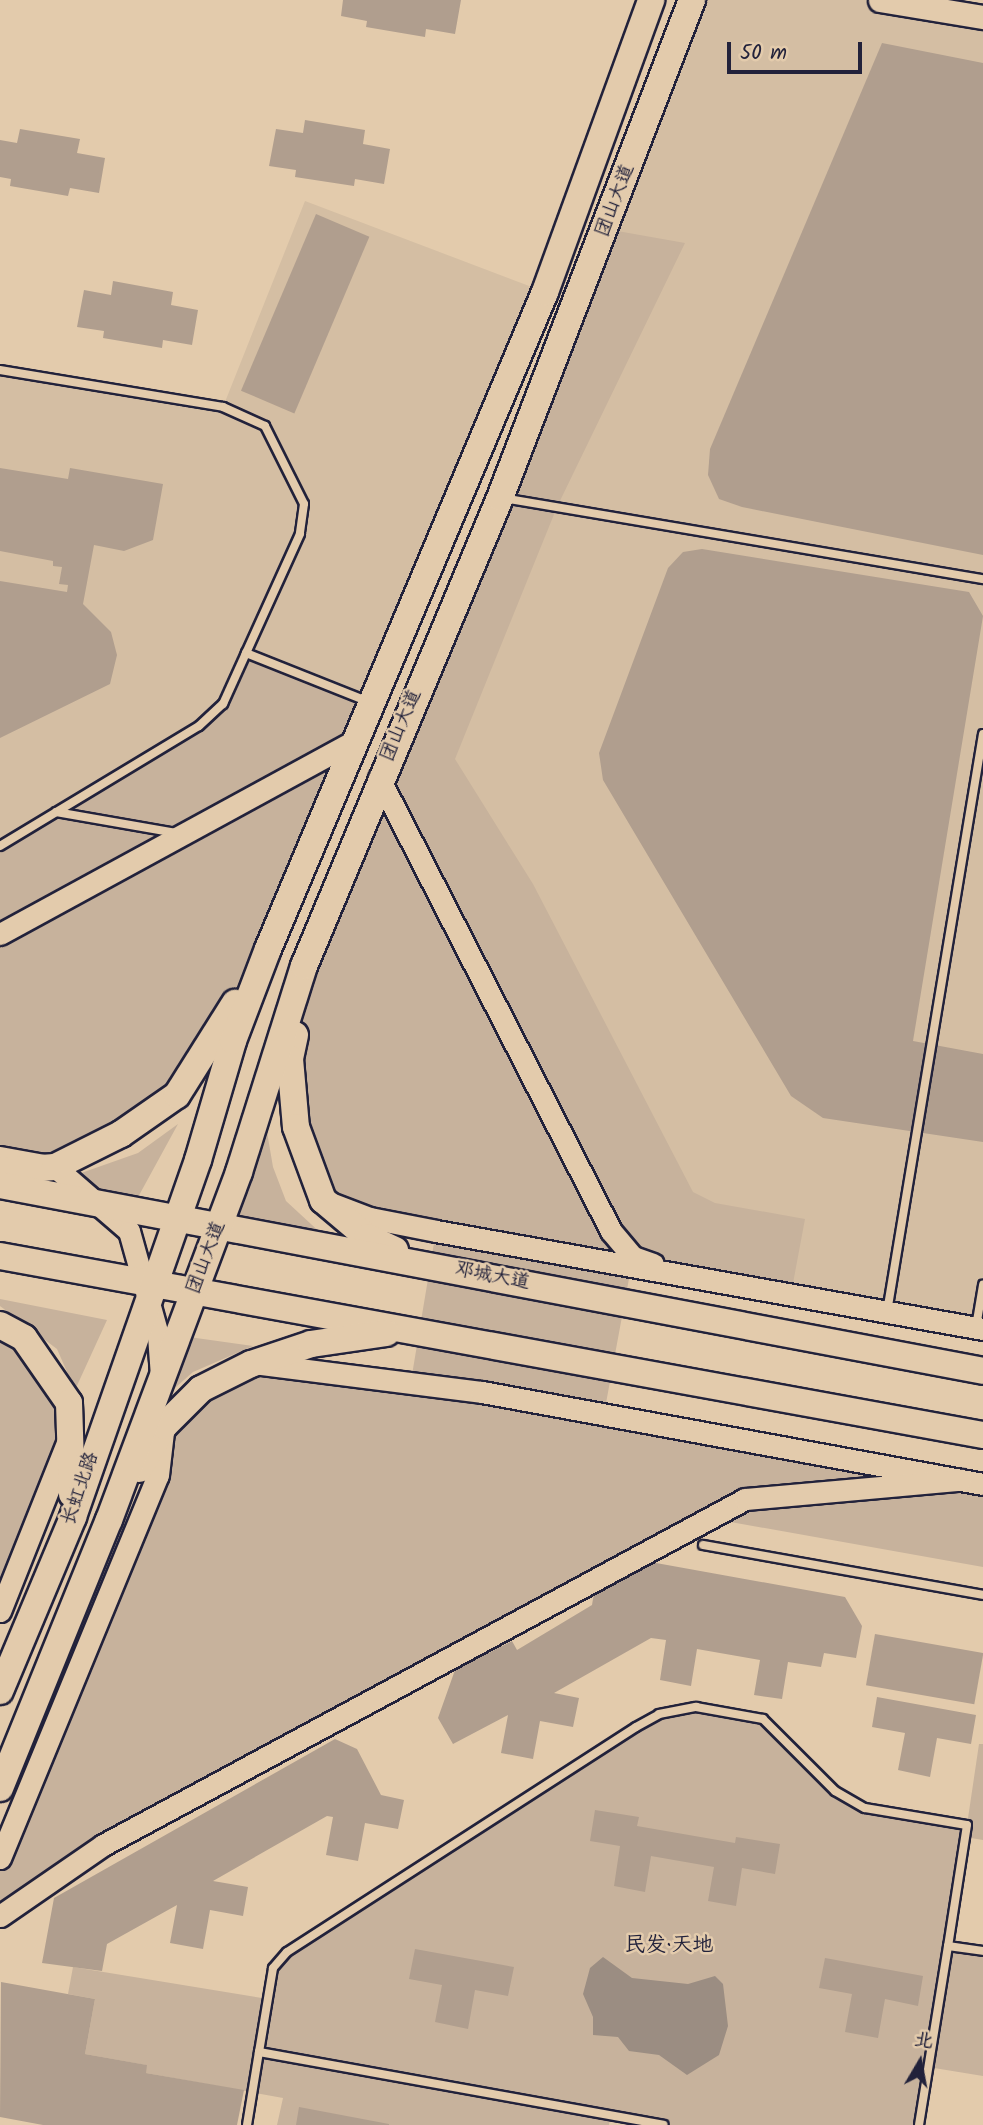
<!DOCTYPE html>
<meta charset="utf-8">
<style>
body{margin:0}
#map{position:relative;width:983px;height:2125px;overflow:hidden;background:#e3cbac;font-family:Kalam,"LXGW WenKai TC",sans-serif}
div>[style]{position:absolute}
.built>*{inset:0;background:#d4bea3}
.green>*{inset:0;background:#c7b29c}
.water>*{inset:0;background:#9b8d82}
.building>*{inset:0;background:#b09e8e;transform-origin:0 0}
.roads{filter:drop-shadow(2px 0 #22223b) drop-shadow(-2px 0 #22223b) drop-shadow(0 2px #22223b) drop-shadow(0 -2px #22223b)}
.service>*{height:8px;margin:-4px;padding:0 4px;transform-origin:4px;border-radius:4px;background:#e3cbac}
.tertiary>*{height:21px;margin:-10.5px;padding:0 10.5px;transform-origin:10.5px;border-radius:10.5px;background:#e3cbac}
.secondary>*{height:23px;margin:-11.5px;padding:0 11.5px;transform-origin:11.5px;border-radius:11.5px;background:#e3cbac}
.trunk>*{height:26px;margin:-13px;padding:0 13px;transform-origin:13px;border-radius:13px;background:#e3cbac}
span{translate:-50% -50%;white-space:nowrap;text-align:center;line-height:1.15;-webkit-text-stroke:5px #e3cbac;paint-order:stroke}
.street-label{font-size:19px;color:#22223b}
.neighbourhood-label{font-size:21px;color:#22223b}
.north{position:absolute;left:885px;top:2027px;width:70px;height:70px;-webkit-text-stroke:5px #e3cbac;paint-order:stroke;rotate:10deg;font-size:19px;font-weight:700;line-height:28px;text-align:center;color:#22223b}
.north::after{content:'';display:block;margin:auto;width:24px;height:32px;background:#22223b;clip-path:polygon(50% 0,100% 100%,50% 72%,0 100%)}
.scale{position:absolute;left:727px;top:42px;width:135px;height:32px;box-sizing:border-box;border:4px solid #22223b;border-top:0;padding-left:9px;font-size:21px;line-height:24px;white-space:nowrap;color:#22223b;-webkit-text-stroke:5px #e3cbac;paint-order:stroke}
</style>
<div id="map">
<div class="built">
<i style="clip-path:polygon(692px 0,875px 0,983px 18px,983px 1329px,692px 1277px,379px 778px)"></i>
<i style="clip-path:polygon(305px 201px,545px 292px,356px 740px,0 934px,0 370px,223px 407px)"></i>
</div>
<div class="green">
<i style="clip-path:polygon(606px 229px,685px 243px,557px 507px,455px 759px,533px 884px,693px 1192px,715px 1203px,805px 1219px,791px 1294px,633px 1257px,604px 1414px,983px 1484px,983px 1567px,708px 1518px,103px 1845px,0 1916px,0 1858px,158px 1475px,164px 1426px,251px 1364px,411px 1381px,436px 1231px,323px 1200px,290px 1059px,304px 966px)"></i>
<i style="clip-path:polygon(246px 653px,372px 703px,268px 949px,177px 1095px,55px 1167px,0 1157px,0 846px,199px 726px,223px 704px)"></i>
<i style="clip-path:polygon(178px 1124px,137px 1199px,50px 1184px,138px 1153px)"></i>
<i style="clip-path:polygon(266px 1126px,273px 1167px,286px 1201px,325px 1237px,232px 1216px)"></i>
<i style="clip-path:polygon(0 1299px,107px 1320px,75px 1390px,57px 1349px,0 1306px)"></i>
<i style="clip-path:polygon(0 1325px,69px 1403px,0 1611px)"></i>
<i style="clip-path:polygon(189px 1337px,253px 1346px,193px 1372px,159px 1402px)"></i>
<i style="clip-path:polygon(696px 1707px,763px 1719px,835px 1791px,865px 1808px,967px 1825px,979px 1744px,983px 1744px,983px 1840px,965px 1837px,948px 1945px,983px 1951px,983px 2076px,928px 2067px,919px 2125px,656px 2125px,610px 2116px,609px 2125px,277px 2125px,283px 2098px,146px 2073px,146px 2065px,85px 2054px,95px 1999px,68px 1994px,73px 1967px,268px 1999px,273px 1968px,287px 1952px,659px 1714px)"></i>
</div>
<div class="water">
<i style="clip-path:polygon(603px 1957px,632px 1978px,688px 1984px,715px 1976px,723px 1984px,728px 2026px,719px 2055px,687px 2075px,659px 2055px,629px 2051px,618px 2037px,593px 2035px,593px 2017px,583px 1994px,590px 1968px)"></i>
</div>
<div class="building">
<i style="clip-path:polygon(343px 0,461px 0,455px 34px,426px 29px,425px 37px,366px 27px,367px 21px,341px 16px)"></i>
<i style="clip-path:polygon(882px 43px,983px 63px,983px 555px,742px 507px,719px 499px,708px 475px,710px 449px)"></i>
<i style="clip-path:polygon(305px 120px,365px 130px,363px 144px,390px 149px,384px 184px,355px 179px,354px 186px,295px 177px,296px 170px,269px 166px,276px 129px,303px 133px)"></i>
<i style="clip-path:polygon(20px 129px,80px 139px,77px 153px,105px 158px,99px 193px,70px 188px,68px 196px,10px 186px,11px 179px,0 177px,0 140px,17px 143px)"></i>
<i style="left:316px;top:214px;width:58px;height:192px;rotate:23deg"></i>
<i style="clip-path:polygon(113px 281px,173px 292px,171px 305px,198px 310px,192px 345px,163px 340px,162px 348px,103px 338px,104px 331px,77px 327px,84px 290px,111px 295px)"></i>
<i style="clip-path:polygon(0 468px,68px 479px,70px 468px,163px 484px,153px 540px,124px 551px,94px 545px,83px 604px,111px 632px,117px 655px,110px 684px,0 738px,0 581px,67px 592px,68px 585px,59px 584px,62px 567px,53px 566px,53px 561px,0 551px)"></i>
<i style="clip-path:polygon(702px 549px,969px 592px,983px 616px,913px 1041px,983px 1054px,983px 1142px,823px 1118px,791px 1096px,603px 780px,599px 753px,668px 568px,683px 552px)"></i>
<i style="clip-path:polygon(645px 1561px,845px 1597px,862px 1626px,856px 1658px,824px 1653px,821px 1667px,788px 1662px,782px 1699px,754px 1695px,760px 1660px,697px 1649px,691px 1686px,660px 1680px,666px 1640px,651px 1638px,554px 1693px,579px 1698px,573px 1727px,540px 1721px,533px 1759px,501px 1753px,508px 1715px,453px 1744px,438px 1718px,455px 1670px,512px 1641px,517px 1650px,592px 1605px,595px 1587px)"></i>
<i style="left:875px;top:1634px;width:110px;height:52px;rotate:10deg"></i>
<i style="clip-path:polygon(877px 1697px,976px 1715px,971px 1744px,937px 1738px,930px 1777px,898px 1770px,905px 1733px,872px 1727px)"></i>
<i style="clip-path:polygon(335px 1739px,357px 1749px,381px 1795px,404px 1800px,398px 1829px,365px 1823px,358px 1861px,326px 1855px,333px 1817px,327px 1816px,213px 1881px,248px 1887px,243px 1916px,210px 1910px,203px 1949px,170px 1943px,177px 1905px,107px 1944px,102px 1971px,42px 1963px,54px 1898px)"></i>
<i style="clip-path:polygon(595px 1810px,639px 1817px,637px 1826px,735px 1843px,736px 1837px,780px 1844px,775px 1874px,742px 1868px,736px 1906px,708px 1901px,714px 1867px,651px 1856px,645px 1892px,614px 1886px,620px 1846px,590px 1841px)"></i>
<i style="clip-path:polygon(415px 1949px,514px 1967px,508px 1996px,475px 1990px,468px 2029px,435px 2022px,442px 1985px,409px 1979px)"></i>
<i style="clip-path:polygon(825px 1958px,923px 1976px,918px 2006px,885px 1999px,878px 2038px,845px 2032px,852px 1994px,819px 1988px)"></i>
<i style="clip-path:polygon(1px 1982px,95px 1999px,85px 2054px,147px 2065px,146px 2073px,244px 2090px,237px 2125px,43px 2125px,0 2117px)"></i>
<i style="clip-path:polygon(299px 2107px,389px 2124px,389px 2125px,296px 2125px)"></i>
</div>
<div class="roads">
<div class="service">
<i style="left:0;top:370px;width:226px;rotate:9.4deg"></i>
<i style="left:223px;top:407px;width:46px;rotate:24.3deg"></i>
<i style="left:265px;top:426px;width:87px;rotate:63.4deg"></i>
<i style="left:304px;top:504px;width:30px;rotate:98deg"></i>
<i style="left:300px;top:534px;width:131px;rotate:114.4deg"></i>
<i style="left:246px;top:653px;width:132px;rotate:21.7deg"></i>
<i style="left:503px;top:498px;width:487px;rotate:9.6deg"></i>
<i style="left:56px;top:812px;width:122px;rotate:9.9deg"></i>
<i style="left:0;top:846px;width:232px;rotate:-31.1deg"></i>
<i style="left:199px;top:726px;width:33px;rotate:-43deg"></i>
<i style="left:223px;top:704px;width:56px;rotate:-65.7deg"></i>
<i style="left:887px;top:1312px;width:586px;rotate:-80.57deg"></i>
<i style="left:976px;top:1327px;width:43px;rotate:-80.5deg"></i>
<i style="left:703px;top:1545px;width:284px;rotate:10.1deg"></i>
<i style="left:259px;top:2052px;width:85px;rotate:-80.5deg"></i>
<i style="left:273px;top:1968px;width:21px;rotate:-49deg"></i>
<i style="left:287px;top:1952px;width:415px;rotate:-32.8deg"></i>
<i style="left:636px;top:1727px;width:26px;rotate:-29deg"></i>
<i style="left:659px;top:1714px;width:38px;rotate:-11deg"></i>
<i style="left:696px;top:1707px;width:68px;rotate:10.2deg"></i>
<i style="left:763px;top:1719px;width:102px;rotate:45deg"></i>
<i style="left:835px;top:1791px;width:34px;rotate:30deg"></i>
<i style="left:865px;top:1808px;width:103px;rotate:9.5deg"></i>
<i style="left:967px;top:1825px;width:122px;rotate:98.9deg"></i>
<i style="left:247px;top:2125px;width:74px;rotate:-80.7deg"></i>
<i style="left:259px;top:2052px;width:411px;rotate:10.2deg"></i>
<i style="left:919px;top:2125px;width:181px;rotate:-80.8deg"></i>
<i style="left:948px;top:1946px;width:35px;rotate:8deg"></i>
</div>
<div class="tertiary">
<i style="left:379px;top:778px;width:509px;rotate:62.88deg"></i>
<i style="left:611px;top:1231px;width:34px;rotate:50deg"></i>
<i style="left:633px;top:1257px;width:21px;rotate:19deg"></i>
<i style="left:0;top:934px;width:405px;rotate:-28.6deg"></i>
<i style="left:0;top:1157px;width:56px;rotate:10.3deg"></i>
<i style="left:55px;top:1167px;width:98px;rotate:40.9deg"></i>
<i style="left:129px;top:1231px;width:108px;rotate:74.4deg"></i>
<i style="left:158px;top:1335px;width:41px;rotate:85.8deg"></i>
<i style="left:333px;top:1204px;width:40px;rotate:21deg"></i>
<i style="left:370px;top:1218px;width:67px;rotate:11.1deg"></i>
<i style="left:436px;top:1231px;width:556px;rotate:10.16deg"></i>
<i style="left:260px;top:1364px;width:224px;rotate:7.2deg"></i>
<i style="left:482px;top:1392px;width:509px;rotate:10.41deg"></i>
<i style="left:0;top:1611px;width:184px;rotate:-68.3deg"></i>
<i style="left:0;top:1858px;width:414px;rotate:-67.6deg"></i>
<i style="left:158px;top:1475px;width:43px;rotate:-83.4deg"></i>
<i style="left:0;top:1916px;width:125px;rotate:-34.6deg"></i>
<i style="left:103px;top:1845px;width:729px;rotate:-28.32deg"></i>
<i style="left:745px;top:1499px;width:216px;rotate:-5.1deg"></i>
</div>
<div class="secondary">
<i style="left:880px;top:0;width:104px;rotate:9.4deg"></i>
</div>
<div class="trunk">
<i style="left:295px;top:1035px;width:25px;rotate:102deg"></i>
<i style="left:290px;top:1059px;width:68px;rotate:85deg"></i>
<i style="left:296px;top:1127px;width:78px;rotate:69.7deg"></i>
<i style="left:323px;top:1200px;width:57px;rotate:40.1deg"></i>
<i style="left:367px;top:1237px;width:31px;rotate:25deg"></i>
<i style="left:0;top:1171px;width:55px;rotate:-4.2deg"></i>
<i style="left:55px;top:1167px;width:74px;rotate:-26.6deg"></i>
<i style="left:121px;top:1134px;width:68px;rotate:-34.9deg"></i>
<i style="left:177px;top:1095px;width:109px;rotate:-57.8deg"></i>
<i style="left:0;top:1185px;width:1000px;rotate:10.71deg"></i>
<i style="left:0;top:1256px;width:999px;rotate:10.32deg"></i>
<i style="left:0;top:1325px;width:27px;rotate:28deg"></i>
<i style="left:24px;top:1338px;width:79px;rotate:55.3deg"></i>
<i style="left:69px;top:1403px;width:91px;rotate:88.1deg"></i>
<i style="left:139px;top:1469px;width:50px;rotate:-59.8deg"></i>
<i style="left:164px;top:1426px;width:52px;rotate:-45deg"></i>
<i style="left:201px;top:1389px;width:56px;rotate:-26.6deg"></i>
<i style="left:251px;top:1364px;width:63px;rotate:-18.4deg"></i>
<i style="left:311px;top:1344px;width:76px;rotate:-8.3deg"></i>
<i style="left:0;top:1691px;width:189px;rotate:-67.2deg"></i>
<i style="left:73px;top:1517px;width:378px;rotate:-70.7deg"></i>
<i style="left:198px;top:1160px;width:124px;rotate:-73.6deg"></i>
<i style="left:233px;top:1041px;width:98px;rotate:-69.2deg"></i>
<i style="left:268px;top:949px;width:713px;rotate:-67.14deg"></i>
<i style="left:545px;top:292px;width:311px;rotate:-70deg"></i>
<i style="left:0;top:1788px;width:289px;rotate:-67.9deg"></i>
<i style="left:109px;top:1520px;width:371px;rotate:-69.5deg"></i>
<i style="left:239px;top:1172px;width:216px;rotate:-72.5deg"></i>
<i style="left:304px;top:966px;width:507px;rotate:-67.28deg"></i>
<i style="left:500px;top:498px;width:534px;rotate:-68.92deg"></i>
</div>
</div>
<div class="street-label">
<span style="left:616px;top:201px;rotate:-69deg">团山大道</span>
<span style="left:402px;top:726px;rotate:-67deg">团山大道</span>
<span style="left:207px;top:1258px;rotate:-69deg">团山大道</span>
<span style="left:492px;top:1277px;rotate:11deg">邓城大道</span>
<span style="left:81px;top:1489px;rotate:-71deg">长虹北路</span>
</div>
<div class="neighbourhood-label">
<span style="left:669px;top:1946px">民发·天地</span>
</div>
<div class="north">北</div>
<div class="scale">50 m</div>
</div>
